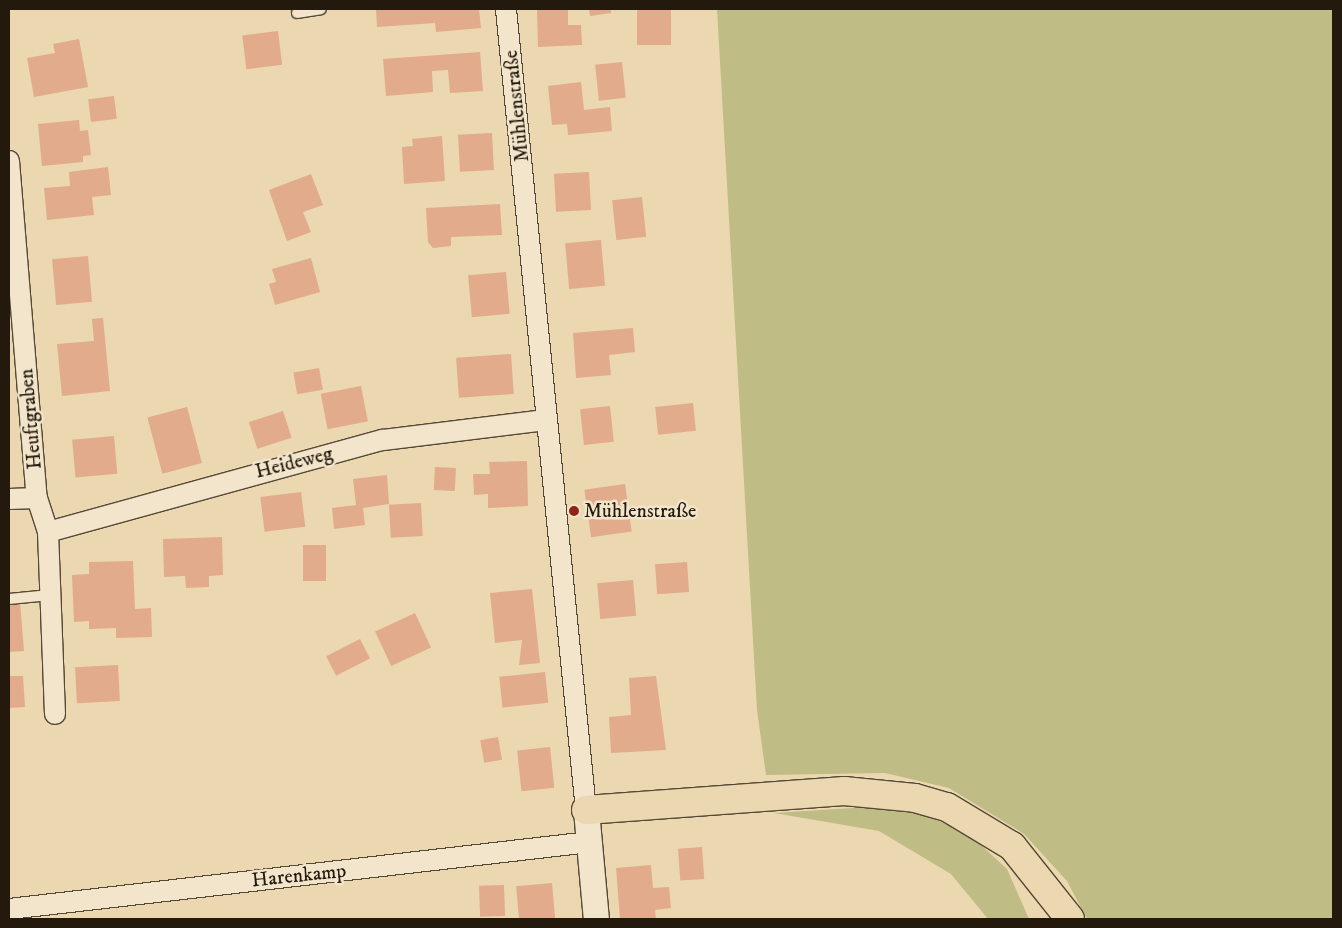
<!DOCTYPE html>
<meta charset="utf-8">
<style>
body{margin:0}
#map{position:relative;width:1342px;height:928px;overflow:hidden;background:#ebd7b0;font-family:"IM FELL DW Pica",serif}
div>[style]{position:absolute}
.green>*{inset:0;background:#c0bc86}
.building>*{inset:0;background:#e2ab8c;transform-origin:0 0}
.roads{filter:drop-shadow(1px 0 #554835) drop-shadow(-1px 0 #554835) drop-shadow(0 1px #554835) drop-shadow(0 -1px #554835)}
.service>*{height:10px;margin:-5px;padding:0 5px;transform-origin:5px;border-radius:5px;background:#f2e5cc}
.minor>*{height:20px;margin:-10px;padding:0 10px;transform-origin:10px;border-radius:10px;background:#f2e5cc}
.tertiary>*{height:25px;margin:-12.5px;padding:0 12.5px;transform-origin:12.5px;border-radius:12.5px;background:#f2e5cc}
.trunk>*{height:28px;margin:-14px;padding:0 14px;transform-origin:14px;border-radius:14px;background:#ebd7b0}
.dots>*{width:14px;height:14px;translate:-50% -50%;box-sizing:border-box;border:2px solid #f2e5cc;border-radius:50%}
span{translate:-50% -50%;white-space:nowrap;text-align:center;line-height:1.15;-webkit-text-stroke:5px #f2e5cc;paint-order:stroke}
.street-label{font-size:20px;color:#23190c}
.poi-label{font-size:20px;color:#23190c}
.left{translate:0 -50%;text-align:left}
.frame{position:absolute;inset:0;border:10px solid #23190c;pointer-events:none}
</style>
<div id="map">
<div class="green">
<i style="clip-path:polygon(717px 9px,1333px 9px,1333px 919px,1087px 919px,1067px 881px,1024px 834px,949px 788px,885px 773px,766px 775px,757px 710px)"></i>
<i style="clip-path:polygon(868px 807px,926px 815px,970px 835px,1007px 869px,1029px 919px,988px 919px,951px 874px,879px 831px,774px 813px)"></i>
</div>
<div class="building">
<i style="clip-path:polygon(376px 9px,479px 9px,481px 28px,436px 32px,435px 23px,377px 27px)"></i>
<i style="clip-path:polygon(537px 9px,568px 9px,568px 25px,581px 25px,582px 45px,538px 47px)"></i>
<i style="clip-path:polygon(589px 9px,611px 9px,611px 13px,590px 16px)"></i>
<i style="left:637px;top:9px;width:34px;height:36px"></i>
<i style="left:278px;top:31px;width:34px;height:36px;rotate:83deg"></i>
<i style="clip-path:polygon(79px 39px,88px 87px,34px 97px,27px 58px,55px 53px,53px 44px)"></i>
<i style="clip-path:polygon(480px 52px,483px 91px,450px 93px,448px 70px,432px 71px,433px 92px,386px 96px,383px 59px)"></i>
<i style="left:622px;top:62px;width:36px;height:27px;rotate:84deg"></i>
<i style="clip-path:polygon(581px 82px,584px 110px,610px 107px,612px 131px,568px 135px,567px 124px,552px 125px,548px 86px)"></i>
<i style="left:114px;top:96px;width:23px;height:26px;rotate:83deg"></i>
<i style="clip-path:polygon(79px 120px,80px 131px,88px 130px,91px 155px,83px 156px,83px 162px,42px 166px,38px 124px)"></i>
<i style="left:492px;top:133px;width:37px;height:34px;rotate:87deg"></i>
<i style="clip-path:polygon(442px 136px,445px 181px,404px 184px,402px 147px,413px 146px,412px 139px)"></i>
<i style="clip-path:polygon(108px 167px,111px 195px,92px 197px,94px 215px,47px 220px,44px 188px,70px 186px,69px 172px)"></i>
<i style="left:589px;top:172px;width:38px;height:35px;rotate:87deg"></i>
<i style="clip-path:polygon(311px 174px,323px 205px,303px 212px,311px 232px,287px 241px,269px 190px)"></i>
<i style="left:642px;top:197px;width:40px;height:30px;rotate:84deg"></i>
<i style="clip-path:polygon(500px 204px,502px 235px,451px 237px,451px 246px,433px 248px,428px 242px,426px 208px)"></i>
<i style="left:601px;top:240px;width:46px;height:36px;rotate:85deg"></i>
<i style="left:88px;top:256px;width:46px;height:36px;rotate:85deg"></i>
<i style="clip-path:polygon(311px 258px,320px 292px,275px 305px,269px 284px,276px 282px,272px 269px)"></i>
<i style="left:506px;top:272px;width:42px;height:38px;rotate:85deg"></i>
<i style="clip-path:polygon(103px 318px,110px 391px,62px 396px,57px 344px,94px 341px,92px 319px)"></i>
<i style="clip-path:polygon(633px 328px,635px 352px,609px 355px,611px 375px,576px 378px,573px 333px)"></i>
<i style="left:511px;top:354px;width:40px;height:55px;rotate:86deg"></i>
<i style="left:319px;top:368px;width:22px;height:26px;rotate:80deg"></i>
<i style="left:361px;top:386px;width:36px;height:41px;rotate:79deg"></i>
<i style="left:693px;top:403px;width:28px;height:38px;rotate:84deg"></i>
<i style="left:610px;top:406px;width:36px;height:30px;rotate:84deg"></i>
<i style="left:187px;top:407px;width:58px;height:41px;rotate:75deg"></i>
<i style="left:283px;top:411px;width:28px;height:36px;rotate:72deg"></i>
<i style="left:114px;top:436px;width:38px;height:42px;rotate:85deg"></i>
<i style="clip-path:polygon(527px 461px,528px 506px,488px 508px,488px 494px,474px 495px,473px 474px,490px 474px,489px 462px)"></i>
<i style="left:435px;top:467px;width:21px;height:23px;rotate:3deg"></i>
<i style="clip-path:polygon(387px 475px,389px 504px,363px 508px,365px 525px,334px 529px,332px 508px,356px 505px,353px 479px)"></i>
<i style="left:625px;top:484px;width:48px;height:41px;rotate:82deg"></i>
<i style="left:301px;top:492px;width:35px;height:41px;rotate:83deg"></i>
<i style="left:421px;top:503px;width:33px;height:32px;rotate:87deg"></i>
<i style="clip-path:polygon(222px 537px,223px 575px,209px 576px,209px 587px,186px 588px,185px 576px,164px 577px,163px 539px)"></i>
<i style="left:303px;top:545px;width:23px;height:36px"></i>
<i style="clip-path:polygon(133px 561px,135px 609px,151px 608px,152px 637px,116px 638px,116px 628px,89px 629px,89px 621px,74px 622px,72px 575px,89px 574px,89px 562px)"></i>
<i style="left:687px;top:562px;width:30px;height:32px;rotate:86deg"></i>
<i style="left:633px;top:580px;width:36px;height:36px;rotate:85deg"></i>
<i style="clip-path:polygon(532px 589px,540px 663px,519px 665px,522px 640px,495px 643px,490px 593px)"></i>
<i style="clip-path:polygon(20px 602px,24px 651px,9px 652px,9px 603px)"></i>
<i style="left:415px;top:613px;width:38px;height:44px;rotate:65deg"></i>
<i style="left:360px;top:639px;width:22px;height:38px;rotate:63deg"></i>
<i style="left:118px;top:665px;width:36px;height:43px;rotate:87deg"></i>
<i style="left:545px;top:672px;width:31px;height:46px;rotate:84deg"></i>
<i style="clip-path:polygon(9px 676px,23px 676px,25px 707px,9px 708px)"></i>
<i style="clip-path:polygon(656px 676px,666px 750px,611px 753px,609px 717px,631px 715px,629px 678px)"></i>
<i style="left:498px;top:737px;width:23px;height:18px;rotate:80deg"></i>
<i style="left:550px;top:747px;width:41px;height:33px;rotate:84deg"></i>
<i style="left:702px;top:847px;width:32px;height:24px;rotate:86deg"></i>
<i style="clip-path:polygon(651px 865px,653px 888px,669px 887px,671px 908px,655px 910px,656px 919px,620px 919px,616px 868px)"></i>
<i style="left:552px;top:883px;width:36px;height:36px;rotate:85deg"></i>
<i style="left:504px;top:885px;width:31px;height:25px;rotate:88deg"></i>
</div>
<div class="roads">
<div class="service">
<i style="left:297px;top:13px;width:24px;rotate:-9deg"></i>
<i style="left:9px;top:599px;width:41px;rotate:-5.6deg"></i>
</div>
<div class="minor">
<i style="left:506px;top:9px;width:805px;rotate:84.3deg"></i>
<i style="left:9px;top:161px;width:338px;rotate:85.3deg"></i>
<i style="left:37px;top:498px;width:36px;rotate:72deg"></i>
<i style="left:48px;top:532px;width:182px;rotate:87.8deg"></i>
<i style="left:9px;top:499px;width:28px;rotate:-2deg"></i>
<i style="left:48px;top:532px;width:347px;rotate:-15.4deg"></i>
<i style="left:383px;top:440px;width:164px;rotate:-7deg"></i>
<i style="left:9px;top:909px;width:585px;rotate:-6.58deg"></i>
</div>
<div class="tertiary">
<i style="left:586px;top:810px;width:109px;rotate:84.8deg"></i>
</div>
<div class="trunk">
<i style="left:586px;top:810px;width:259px;rotate:-4.2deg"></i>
<i style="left:844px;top:791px;width:71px;rotate:5.6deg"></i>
<i style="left:915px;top:798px;width:33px;rotate:16deg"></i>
<i style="left:947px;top:807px;width:76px;rotate:31deg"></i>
<i style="left:1012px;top:846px;width:93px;rotate:51.5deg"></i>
</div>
</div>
<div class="dots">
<i style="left:574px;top:511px;background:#8f2418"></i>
</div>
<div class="street-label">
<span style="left:517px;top:106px;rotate:-96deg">Mühlenstraße</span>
<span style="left:31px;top:419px;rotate:-95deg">Heuftgraben</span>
<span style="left:294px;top:463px;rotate:-14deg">Heideweg</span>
<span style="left:299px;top:876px;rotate:-6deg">Harenkamp</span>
</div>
<div class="poi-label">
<span class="left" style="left:584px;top:511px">Mühlenstraße</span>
</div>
<div class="frame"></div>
</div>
